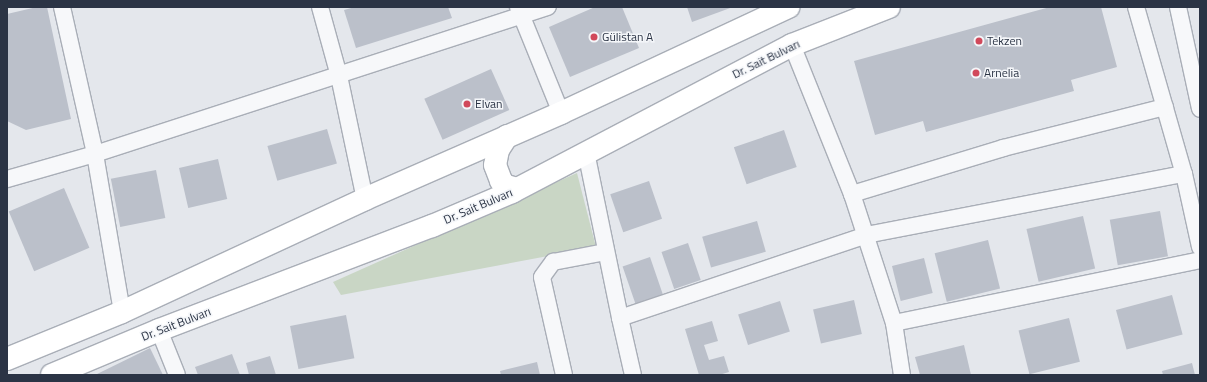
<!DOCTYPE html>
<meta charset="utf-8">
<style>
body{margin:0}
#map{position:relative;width:1207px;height:382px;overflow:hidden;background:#e4e7ec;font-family:"Titillium Web",sans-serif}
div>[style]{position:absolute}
.green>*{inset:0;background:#c9d6c5}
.building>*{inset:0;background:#bbc0ca;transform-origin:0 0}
.roads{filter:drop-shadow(1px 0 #a9aeb7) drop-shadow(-1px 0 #a9aeb7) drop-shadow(0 1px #a9aeb7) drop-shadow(0 -1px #a9aeb7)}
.minor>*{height:16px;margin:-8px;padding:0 8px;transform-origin:8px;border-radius:8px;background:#f7f8fa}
.secondary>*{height:22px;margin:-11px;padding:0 11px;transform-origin:11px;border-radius:11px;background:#fff}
.dots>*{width:11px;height:11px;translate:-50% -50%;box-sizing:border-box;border:2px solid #f4f6f9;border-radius:50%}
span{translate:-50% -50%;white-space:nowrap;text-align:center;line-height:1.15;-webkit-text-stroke:3px #f4f6f9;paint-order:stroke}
.poi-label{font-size:12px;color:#2b3445}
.left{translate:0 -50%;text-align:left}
.street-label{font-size:12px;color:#2b3445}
.frame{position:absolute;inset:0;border:8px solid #2b3445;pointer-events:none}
</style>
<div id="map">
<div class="green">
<i style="clip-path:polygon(577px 173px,596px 247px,341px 295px,333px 282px)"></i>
</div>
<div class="building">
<i style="clip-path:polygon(37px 7px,47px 7px,71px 119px,26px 130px,7px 121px,7px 14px)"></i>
<i style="clip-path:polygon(355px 7px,448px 7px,452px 18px,356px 48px,344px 10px)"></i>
<i style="clip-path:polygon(595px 7px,622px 7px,639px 48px,570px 77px,549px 27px)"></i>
<i style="clip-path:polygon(687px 7px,733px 7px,692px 22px)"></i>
<i style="clip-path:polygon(1050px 7px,1101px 7px,1117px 67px,1071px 80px,1074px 91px,926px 132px,923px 121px,875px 135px,854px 61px)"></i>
<i style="left:491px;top:69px;width:45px;height:73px;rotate:66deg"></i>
<i style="left:327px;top:129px;width:36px;height:62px;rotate:74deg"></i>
<i style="left:784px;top:130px;width:39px;height:53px;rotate:71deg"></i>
<i style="left:218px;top:159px;width:41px;height:40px;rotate:77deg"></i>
<i style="left:156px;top:170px;width:49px;height:46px;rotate:79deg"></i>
<i style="left:649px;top:181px;width:40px;height:41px;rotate:71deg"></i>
<i style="left:64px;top:188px;width:65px;height:60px;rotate:67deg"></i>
<i style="left:1160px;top:211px;width:46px;height:51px;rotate:80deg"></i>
<i style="left:1083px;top:216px;width:54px;height:58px;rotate:77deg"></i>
<i style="left:757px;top:221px;width:32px;height:57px;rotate:74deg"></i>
<i style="left:988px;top:240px;width:50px;height:55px;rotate:76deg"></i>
<i style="left:688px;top:243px;width:39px;height:28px;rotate:71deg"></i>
<i style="left:650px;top:257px;width:43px;height:29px;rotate:71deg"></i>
<i style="left:924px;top:258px;width:36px;height:33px;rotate:76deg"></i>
<i style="left:1172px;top:295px;width:41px;height:58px;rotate:75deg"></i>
<i style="left:854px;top:300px;width:35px;height:42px;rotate:77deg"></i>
<i style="left:780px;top:301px;width:32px;height:44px;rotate:72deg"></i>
<i style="left:346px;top:315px;width:44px;height:57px;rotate:79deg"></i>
<i style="left:1069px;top:318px;width:45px;height:52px;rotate:76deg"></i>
<i style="clip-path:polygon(712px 321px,718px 341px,704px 345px,709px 360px,724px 356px,729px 372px,719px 375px,699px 375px,685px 329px)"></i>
<i style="clip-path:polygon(964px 345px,971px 375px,920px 375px,915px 357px)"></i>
<i style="clip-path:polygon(150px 348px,163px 375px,95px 375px)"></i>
<i style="clip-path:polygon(232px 354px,240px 375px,198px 375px,195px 367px)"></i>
<i style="clip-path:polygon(270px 356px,276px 375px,249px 375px,246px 363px)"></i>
<i style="clip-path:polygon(537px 362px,540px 375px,501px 375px,500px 371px)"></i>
<i style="clip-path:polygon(1192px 363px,1195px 375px,1163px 375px,1162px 371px)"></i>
</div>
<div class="roads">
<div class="minor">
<i style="left:62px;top:7px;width:151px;rotate:77.3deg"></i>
<i style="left:95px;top:154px;width:160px;rotate:80.3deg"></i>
<i style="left:320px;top:7px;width:72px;rotate:74.6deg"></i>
<i style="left:339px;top:76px;width:126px;rotate:78.1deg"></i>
<i style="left:518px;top:7px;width:114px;rotate:67.9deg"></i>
<i style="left:1136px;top:7px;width:174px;rotate:74deg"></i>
<i style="left:1184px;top:174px;width:75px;rotate:77.6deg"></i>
<i style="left:1178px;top:7px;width:104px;rotate:77.8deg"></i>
<i style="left:792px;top:45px;width:161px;rotate:68.1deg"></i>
<i style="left:852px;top:194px;width:136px;rotate:72deg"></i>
<i style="left:894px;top:323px;width:53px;rotate:81.3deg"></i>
<i style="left:586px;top:152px;width:169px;rotate:78.4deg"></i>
<i style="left:620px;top:318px;width:58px;rotate:77.2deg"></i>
<i style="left:7px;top:179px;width:91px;rotate:-15.9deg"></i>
<i style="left:95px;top:154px;width:476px;rotate:-18deg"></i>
<i style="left:852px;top:194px;width:158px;rotate:-16.9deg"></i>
<i style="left:1003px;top:148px;width:167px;rotate:-14.2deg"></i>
<i style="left:620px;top:318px;width:260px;rotate:-18.6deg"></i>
<i style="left:866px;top:235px;width:324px;rotate:-10.9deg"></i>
<i style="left:894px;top:323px;width:312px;rotate:-11.6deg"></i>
<i style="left:159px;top:330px;width:48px;rotate:68.2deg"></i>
<i style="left:564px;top:375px;width:100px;rotate:-102.7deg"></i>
<i style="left:542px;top:277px;width:19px;rotate:-54deg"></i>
<i style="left:553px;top:262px;width:54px;rotate:-10.7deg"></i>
</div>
<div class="secondary">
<i style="left:507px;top:136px;width:17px;rotate:123deg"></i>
<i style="left:498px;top:150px;width:15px;rotate:101deg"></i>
<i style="left:495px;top:165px;width:17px;rotate:69deg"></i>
<i style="left:501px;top:181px;width:7px;rotate:45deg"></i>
<i style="left:506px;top:186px;width:11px;rotate:15deg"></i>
<i style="left:7px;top:359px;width:124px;rotate:-22.2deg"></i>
<i style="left:122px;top:312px;width:268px;rotate:-24.9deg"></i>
<i style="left:365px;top:199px;width:214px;rotate:-23.7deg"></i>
<i style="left:561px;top:113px;width:251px;rotate:-25deg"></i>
<i style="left:52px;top:375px;width:116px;rotate:-22.8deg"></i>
<i style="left:159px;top:330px;width:292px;rotate:-20.9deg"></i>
<i style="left:432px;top:226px;width:87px;rotate:-23deg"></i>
<i style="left:512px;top:192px;width:316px;rotate:-27.7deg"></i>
<i style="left:792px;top:45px;width:104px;rotate:-21.4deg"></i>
</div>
</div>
<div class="dots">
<i style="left:594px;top:37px;background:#d1495b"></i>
<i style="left:979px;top:41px;background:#d1495b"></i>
<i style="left:976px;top:73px;background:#d1495b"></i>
<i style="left:467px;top:104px;background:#d1495b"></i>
</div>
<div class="poi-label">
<span class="left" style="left:602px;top:37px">Gülistan A</span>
<span class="left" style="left:987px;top:41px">Tekzen</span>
<span class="left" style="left:984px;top:73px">Arnelia</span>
<span class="left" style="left:475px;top:104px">Elvan</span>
</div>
<div class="street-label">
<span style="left:766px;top:59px;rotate:-26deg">Dr. Sait Bulvarı</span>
<span style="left:478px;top:206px;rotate:-23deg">Dr. Sait Bulvarı</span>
<span style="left:176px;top:324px;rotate:-21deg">Dr. Sait Bulvarı</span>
</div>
<div class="frame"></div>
</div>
